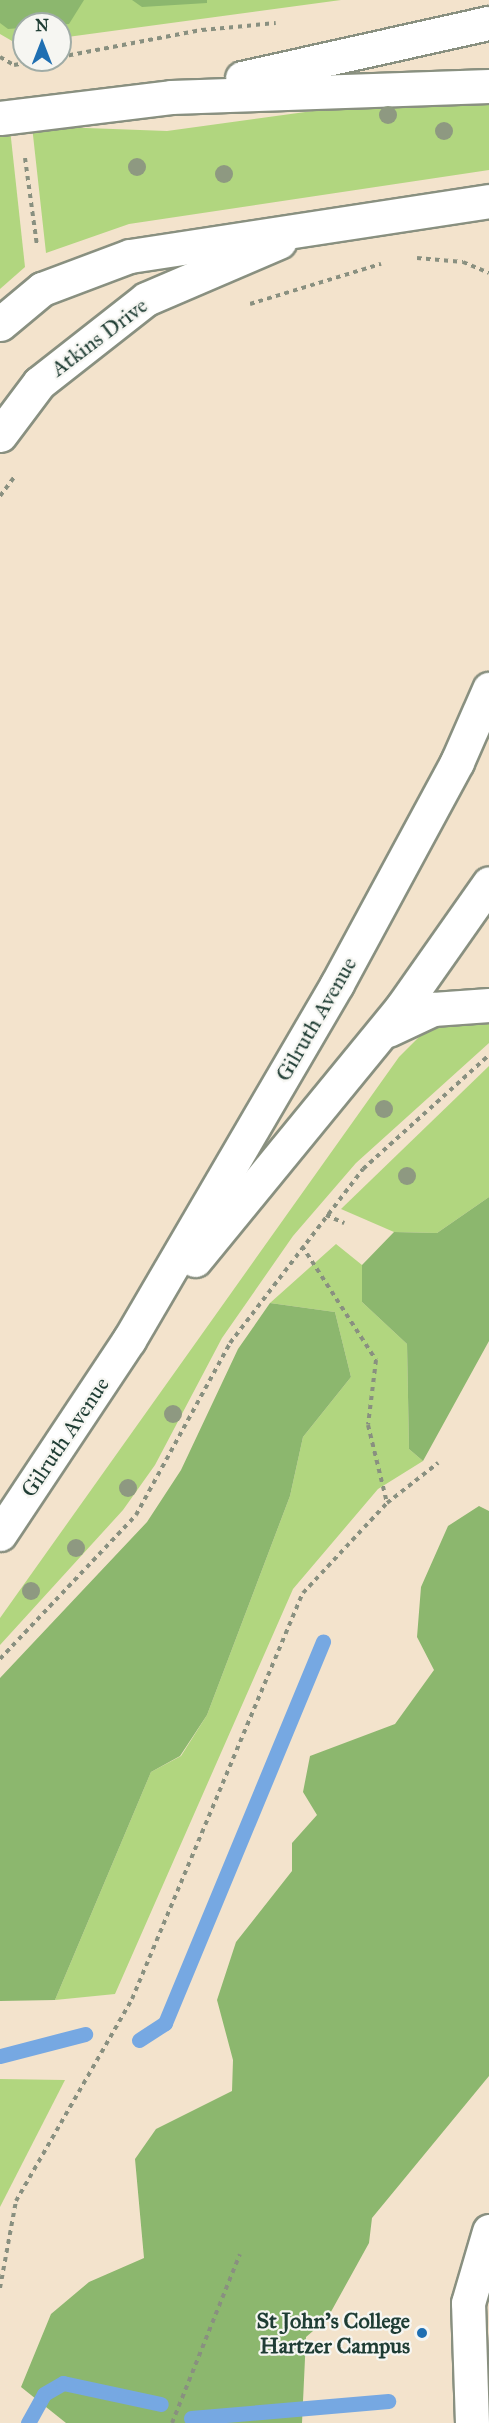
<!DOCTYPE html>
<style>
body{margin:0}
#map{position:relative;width:489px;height:2423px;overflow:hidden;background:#f3e3cc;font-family:"IM FELL Great Primer",serif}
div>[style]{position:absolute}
.green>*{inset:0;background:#b1d67f}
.forest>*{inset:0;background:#8cb76e}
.stream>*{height:15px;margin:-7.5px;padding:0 7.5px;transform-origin:7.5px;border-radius:7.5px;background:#76a8e2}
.path>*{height:4px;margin-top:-2px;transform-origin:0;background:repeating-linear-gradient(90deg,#899080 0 4.5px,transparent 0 9px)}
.roads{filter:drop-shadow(2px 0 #899080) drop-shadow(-2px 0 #899080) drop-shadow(0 2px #899080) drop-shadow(0 -2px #899080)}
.minor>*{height:33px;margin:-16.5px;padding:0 16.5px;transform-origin:16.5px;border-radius:16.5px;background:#fff}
.trees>*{width:18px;height:18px;margin:-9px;border-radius:50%;background:#8e9981}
.dots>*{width:16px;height:16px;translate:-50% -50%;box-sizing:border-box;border:3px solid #f6f6f2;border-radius:50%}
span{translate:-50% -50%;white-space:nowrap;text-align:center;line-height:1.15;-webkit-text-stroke:4.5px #f6f6f2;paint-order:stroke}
.street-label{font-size:22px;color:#1f3d34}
.poi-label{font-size:22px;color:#1f3d34;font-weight:700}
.right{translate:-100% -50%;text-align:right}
.north{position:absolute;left:12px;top:12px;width:60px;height:60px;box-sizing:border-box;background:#f6f6f2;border:2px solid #a0aca6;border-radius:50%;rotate:0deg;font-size:16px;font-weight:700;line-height:24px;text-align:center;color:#1f3d34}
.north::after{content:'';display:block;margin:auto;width:21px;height:27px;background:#1f6fb2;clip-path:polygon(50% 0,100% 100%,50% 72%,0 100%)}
</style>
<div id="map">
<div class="green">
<i style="clip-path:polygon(0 0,341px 0,60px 38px,60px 24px,24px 24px,24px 44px,19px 45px,0 34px)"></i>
<i style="clip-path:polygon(489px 98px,489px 170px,129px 224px,46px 253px,32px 126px,167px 131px,364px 104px)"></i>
<i style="clip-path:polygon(10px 129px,25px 267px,0 289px,0 132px)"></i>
<i style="clip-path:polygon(489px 1016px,489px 1043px,356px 1163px,293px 1236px,222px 1338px,155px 1465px,123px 1510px,0 1645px,0 1618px,399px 1057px,423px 1033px,453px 1019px)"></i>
<i style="clip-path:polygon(489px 1066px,489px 1197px,437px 1233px,394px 1232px,341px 1209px)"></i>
<i style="clip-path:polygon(336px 1244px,362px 1265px,362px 1302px,407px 1344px,409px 1449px,423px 1461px,378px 1489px,293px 1589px,115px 1994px,55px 2000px,151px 1772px,181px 1756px,207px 1715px,290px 1496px,303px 1437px,351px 1377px,335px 1312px,270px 1303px)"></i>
<i style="clip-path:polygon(0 2079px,65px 2080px,0 2207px)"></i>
</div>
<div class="forest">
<i style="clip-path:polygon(0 0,84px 0,69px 24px,8px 29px,0 23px)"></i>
<i style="clip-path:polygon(132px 0,207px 0,207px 3px,142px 7px)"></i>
<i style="clip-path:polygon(489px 1197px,489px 1341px,423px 1461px,409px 1449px,407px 1344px,362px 1302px,362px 1265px,394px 1232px,437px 1233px)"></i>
<i style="clip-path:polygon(270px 1303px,335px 1312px,351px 1377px,303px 1437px,290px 1496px,207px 1715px,180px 1756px,151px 1772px,55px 2000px,0 2001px,0 1678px,147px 1522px,181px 1470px,238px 1349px)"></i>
<i style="clip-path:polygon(479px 1506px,489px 1511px,489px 2076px,372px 2218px,369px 2243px,327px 2319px,306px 2337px,302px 2423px,66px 2423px,21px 2387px,51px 2314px,89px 2282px,144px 2258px,135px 2159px,156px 2129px,232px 2091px,233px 2060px,217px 2000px,236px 1942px,292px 1871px,292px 1843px,317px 1815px,303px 1792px,310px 1756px,395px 1724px,434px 1670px,417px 1637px,421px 1587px,448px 1526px)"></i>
</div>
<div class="stream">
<i style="left:139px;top:2040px;width:31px;rotate:-33deg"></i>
<i style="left:165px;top:2023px;width:413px;rotate:-67.5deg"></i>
<i style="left:0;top:2056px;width:88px;rotate:-14.5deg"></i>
<i style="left:191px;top:2418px;width:198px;rotate:-4.9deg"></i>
<i style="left:28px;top:2423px;width:33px;rotate:-61deg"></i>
<i style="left:44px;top:2394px;width:22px;rotate:-30deg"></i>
<i style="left:63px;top:2383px;width:100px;rotate:12.1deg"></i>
</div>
<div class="path">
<i style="left:0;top:57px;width:16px;rotate:30deg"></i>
<i style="left:14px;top:65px;width:28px;rotate:-10deg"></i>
<i style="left:60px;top:57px;width:145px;rotate:-10.8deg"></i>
<i style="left:202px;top:30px;width:74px;rotate:-5.4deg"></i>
<i style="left:25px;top:158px;width:89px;rotate:82.2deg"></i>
<i style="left:417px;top:258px;width:46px;rotate:5deg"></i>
<i style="left:463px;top:262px;width:28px;rotate:23deg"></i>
<i style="left:250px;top:304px;width:137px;rotate:-17deg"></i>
<i style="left:0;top:496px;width:25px;rotate:-53deg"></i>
<i style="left:326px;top:1215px;width:20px;rotate:24deg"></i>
<i style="left:302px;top:1246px;width:136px;rotate:57deg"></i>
<i style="left:376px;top:1360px;width:65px;rotate:97deg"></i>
<i style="left:368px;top:1425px;width:80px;rotate:76.3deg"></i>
<i style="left:0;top:1659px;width:198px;rotate:-46.6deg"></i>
<i style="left:136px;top:1515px;width:196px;rotate:-61.3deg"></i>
<i style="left:230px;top:1343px;width:219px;rotate:-52.6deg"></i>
<i style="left:363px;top:1169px;width:170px;rotate:-42.1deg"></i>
<i style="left:0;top:2288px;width:88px;rotate:-79.6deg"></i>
<i style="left:16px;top:2201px;width:233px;rotate:-60.1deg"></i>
<i style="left:132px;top:1999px;width:441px;rotate:-67.2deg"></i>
<i style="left:303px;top:1593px;width:123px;rotate:-47deg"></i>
<i style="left:387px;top:1503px;width:65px;rotate:-38.1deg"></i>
<i style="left:172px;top:2423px;width:182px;rotate:-68.1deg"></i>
</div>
<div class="roads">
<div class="minor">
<i style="left:242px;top:78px;width:253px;rotate:-12.6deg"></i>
<i style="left:0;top:118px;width:172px;rotate:-7deg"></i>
<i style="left:171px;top:97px;width:318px;rotate:-2deg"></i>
<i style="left:0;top:324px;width:55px;rotate:-39.8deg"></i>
<i style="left:42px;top:289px;width:94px;rotate:-20.6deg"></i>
<i style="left:130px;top:256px;width:363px;rotate:-8.7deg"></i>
<i style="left:0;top:435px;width:65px;rotate:-53.1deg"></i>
<i style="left:39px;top:383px;width:136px;rotate:-38.1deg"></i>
<i style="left:146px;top:299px;width:145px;rotate:-23.2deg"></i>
<i style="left:388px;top:1030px;width:50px;rotate:-25deg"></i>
<i style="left:433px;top:1009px;width:56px;rotate:-4.1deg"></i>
<i style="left:195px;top:1260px;width:327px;rotate:-50.7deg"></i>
<i style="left:402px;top:1007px;width:151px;rotate:-54.9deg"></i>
<i style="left:0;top:1534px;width:233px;rotate:-56.4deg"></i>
<i style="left:129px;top:1340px;width:412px;rotate:-59.7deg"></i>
<i style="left:337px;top:984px;width:252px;rotate:-61.6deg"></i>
<i style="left:457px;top:762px;width:80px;rotate:-66.3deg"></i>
<i style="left:472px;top:2423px;width:120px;rotate:-91.9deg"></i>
<i style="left:468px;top:2303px;width:75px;rotate:-73.7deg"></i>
</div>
</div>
<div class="trees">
<i style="left:388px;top:115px"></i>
<i style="left:444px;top:131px"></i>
<i style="left:137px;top:167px"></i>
<i style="left:224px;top:174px"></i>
<i style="left:384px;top:1109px"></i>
<i style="left:407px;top:1176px"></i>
<i style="left:173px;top:1414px"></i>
<i style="left:128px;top:1488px"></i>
<i style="left:76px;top:1548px"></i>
<i style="left:31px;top:1591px"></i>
</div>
<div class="dots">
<i style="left:422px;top:2333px;background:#1f6fb2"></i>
</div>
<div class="street-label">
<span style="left:99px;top:337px;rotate:-37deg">Atkins Drive</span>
<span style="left:316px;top:1019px;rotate:-60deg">Gilruth Avenue</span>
<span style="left:65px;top:1437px;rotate:-56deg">Gilruth Avenue</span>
</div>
<div class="poi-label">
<span class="right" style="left:410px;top:2333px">St John's College<br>Hartzer Campus</span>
</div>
<div class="north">N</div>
</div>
